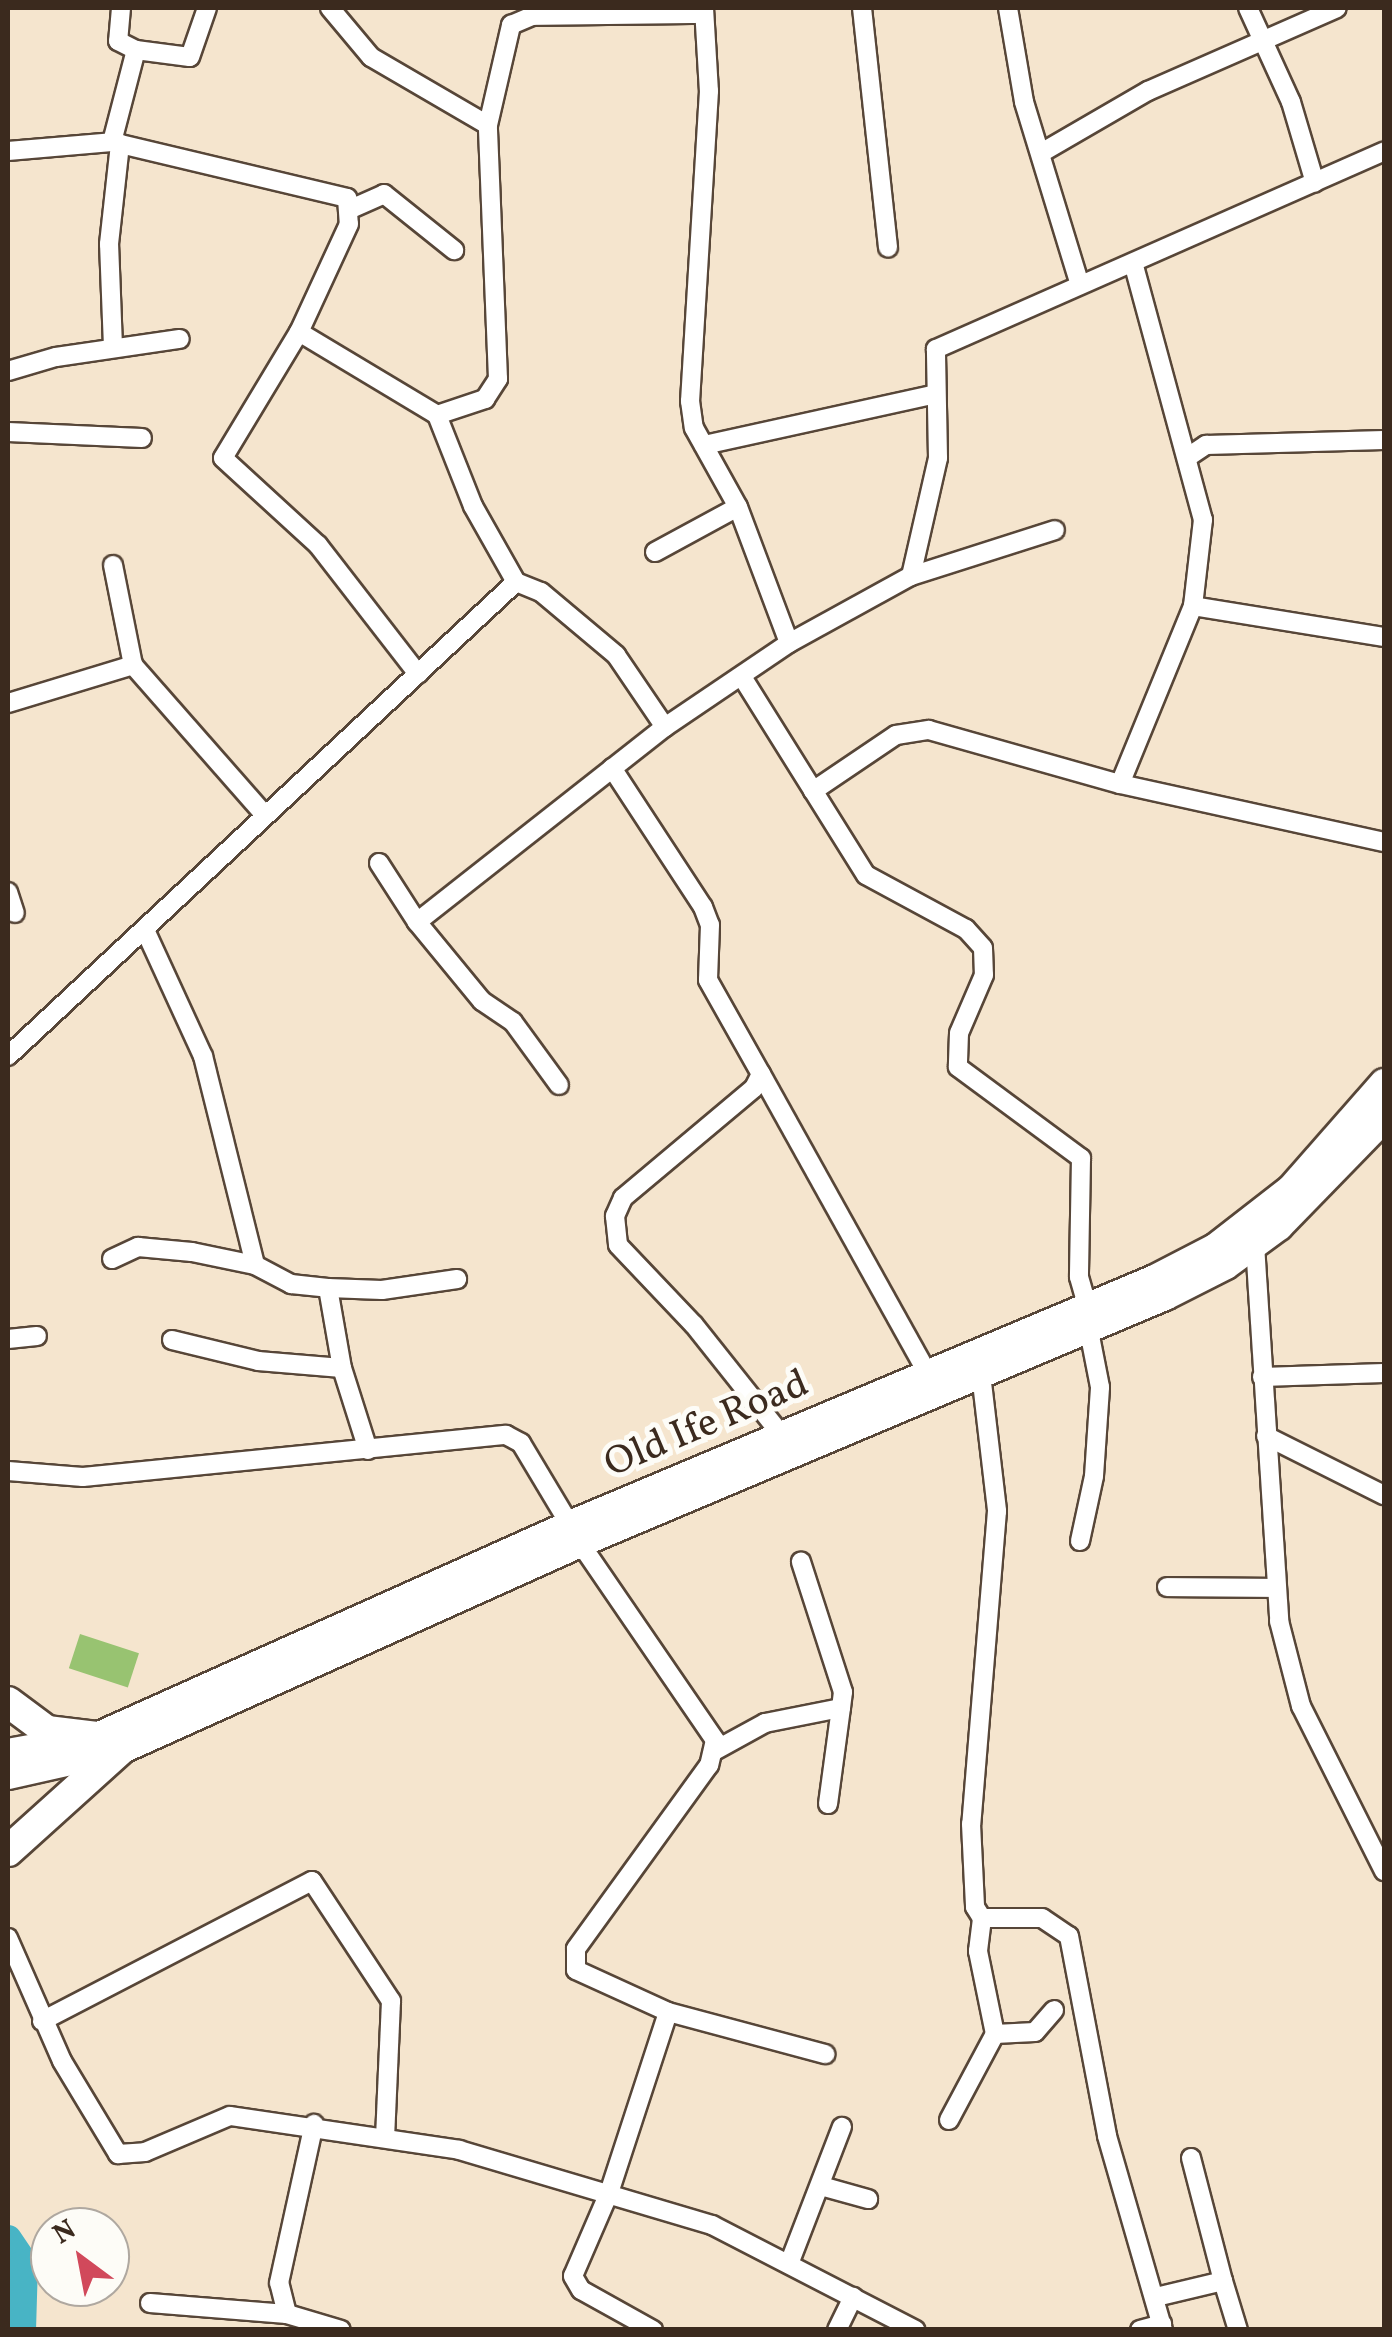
<!DOCTYPE html>
<style>
body{margin:0}
#map{position:relative;width:1392px;height:2337px;overflow:hidden;background:#f5e5ce;font-family:Vollkorn,serif}
div>[style]{position:absolute}
.green>*{inset:0;background:#98c371;transform-origin:0 0}
.river>*{height:28px;margin:-14px;padding:0 14px;transform-origin:14px;border-radius:14px;background:#48b4c5}
.roads{filter:drop-shadow(2px 0 #574638) drop-shadow(-2px 0 #574638) drop-shadow(0 2px #574638) drop-shadow(0 -2px #574638)}
.minor>*{height:18px;margin:-9px;padding:0 9px;transform-origin:9px;border-radius:9px;background:#fff}
.primary>*{height:28px;margin:-14px;padding:0 14px;transform-origin:14px;border-radius:14px;background:#fff}
.motorway>*{height:30px;margin:-15px;padding:0 15px;transform-origin:15px;border-radius:15px;background:#fff}
span{translate:-50% -50%;white-space:nowrap;text-align:center;line-height:1.15;-webkit-text-stroke:10px #fdfcf7;paint-order:stroke}
.street-label{font-size:40px;color:#3b2a1e}
.frame{position:absolute;inset:0;border:10px solid #3b2a1e;pointer-events:none}
.north{position:absolute;left:30px;top:2207px;width:100px;height:100px;box-sizing:border-box;background:#fdfcf7;border:2px solid #afa8a0;border-radius:50%;rotate:328deg;font-size:28px;font-weight:700;line-height:40px;text-align:center;color:#3b2a1e}
.north::after{content:'';display:block;margin:auto;width:35px;height:45px;background:#d1495b;clip-path:polygon(50% 0,100% 100%,50% 72%,0 100%)}
</style>
<div id="map">
<div class="green">
<i style="left:80px;top:1634px;width:62px;height:36px;rotate:18deg"></i>
</div>
<div class="river">
<i style="left:8px;top:2239px;width:29px;rotate:56deg"></i>
<i style="left:24px;top:2263px;width:67px;rotate:91.7deg"></i>
</div>
<div class="roads">
<div class="minor">
<i style="left:121px;top:8px;width:33px;rotate:95deg"></i>
<i style="left:118px;top:41px;width:20px;rotate:27deg"></i>
<i style="left:330px;top:8px;width:64px;rotate:50.1deg"></i>
<i style="left:371px;top:57px;width:135px;rotate:30.2deg"></i>
<i style="left:704px;top:8px;width:83px;rotate:86.6deg"></i>
<i style="left:709px;top:91px;width:311px;rotate:93.5deg"></i>
<i style="left:690px;top:401px;width:27px;rotate:82deg"></i>
<i style="left:694px;top:428px;width:90px;rotate:60.9deg"></i>
<i style="left:738px;top:507px;width:145px;rotate:69.4deg"></i>
<i style="left:862px;top:8px;width:241px;rotate:83.8deg"></i>
<i style="left:1008px;top:8px;width:95px;rotate:80.3deg"></i>
<i style="left:1024px;top:102px;width:191px;rotate:73deg"></i>
<i style="left:1248px;top:8px;width:103px;rotate:65.4deg"></i>
<i style="left:1291px;top:102px;width:84px;rotate:73.5deg"></i>
<i style="left:112px;top:142px;width:95px;rotate:-75.4deg"></i>
<i style="left:136px;top:50px;width:54px;rotate:7.4deg"></i>
<i style="left:190px;top:57px;width:52px;rotate:-70.9deg"></i>
<i style="left:8px;top:151px;width:104px;rotate:-4.9deg"></i>
<i style="left:112px;top:142px;width:242px;rotate:13.4deg"></i>
<i style="left:347px;top:198px;width:26px;rotate:86deg"></i>
<i style="left:349px;top:224px;width:119px;rotate:114.8deg"></i>
<i style="left:299px;top:332px;width:147px;rotate:121.1deg"></i>
<i style="left:223px;top:458px;width:129px;rotate:42.5deg"></i>
<i style="left:318px;top:545px;width:163px;rotate:52.2deg"></i>
<i style="left:1041px;top:153px;width:124px;rotate:-30.1deg"></i>
<i style="left:1148px;top:91px;width:206px;rotate:-23.7deg"></i>
<i style="left:353px;top:208px;width:34px;rotate:-24deg"></i>
<i style="left:384px;top:194px;width:90px;rotate:38.7deg"></i>
<i style="left:299px;top:332px;width:161px;rotate:31deg"></i>
<i style="left:437px;top:415px;width:98px;rotate:68.4deg"></i>
<i style="left:473px;top:506px;width:87px;rotate:60.5deg"></i>
<i style="left:516px;top:582px;width:27px;rotate:22deg"></i>
<i style="left:541px;top:592px;width:98px;rotate:40deg"></i>
<i style="left:616px;top:655px;width:87px;rotate:55.8deg"></i>
<i style="left:113px;top:347px;width:103px;rotate:-92.2deg"></i>
<i style="left:109px;top:244px;width:101px;rotate:-83.7deg"></i>
<i style="left:8px;top:371px;width:50px;rotate:-16.3deg"></i>
<i style="left:56px;top:357px;width:125px;rotate:-8.3deg"></i>
<i style="left:437px;top:415px;width:51px;rotate:-18.4deg"></i>
<i style="left:485px;top:399px;width:24px;rotate:-57deg"></i>
<i style="left:498px;top:379px;width:254px;rotate:-92.3deg"></i>
<i style="left:488px;top:125px;width:103px;rotate:-77deg"></i>
<i style="left:511px;top:25px;width:23px;rotate:-23deg"></i>
<i style="left:532px;top:16px;width:172px;rotate:-0.7deg"></i>
<i style="left:8px;top:432px;width:134px;rotate:2.6deg"></i>
<i style="left:704px;top:445px;width:237px;rotate:-12.4deg"></i>
<i style="left:1188px;top:457px;width:22px;rotate:-34deg"></i>
<i style="left:1206px;top:445px;width:178px;rotate:-1.6deg"></i>
<i style="left:655px;top:552px;width:94px;rotate:-28.5deg"></i>
<i style="left:113px;top:565px;width:102px;rotate:78.7deg"></i>
<i style="left:133px;top:665px;width:197px;rotate:48.7deg"></i>
<i style="left:911px;top:576px;width:121px;rotate:-77.1deg"></i>
<i style="left:938px;top:458px;width:109px;rotate:-91.1deg"></i>
<i style="left:936px;top:349px;width:490px;rotate:-23.8deg"></i>
<i style="left:1193px;top:606px;width:193px;rotate:9.2deg"></i>
<i style="left:744px;top:680px;width:230px;rotate:58deg"></i>
<i style="left:866px;top:875px;width:114px;rotate:28.4deg"></i>
<i style="left:966px;top:929px;width:25px;rotate:48deg"></i>
<i style="left:983px;top:948px;width:27px;rotate:88deg"></i>
<i style="left:984px;top:975px;width:63px;rotate:113.3deg"></i>
<i style="left:959px;top:1033px;width:34px;rotate:92deg"></i>
<i style="left:958px;top:1067px;width:153px;rotate:36.5deg"></i>
<i style="left:1081px;top:1158px;width:119px;rotate:91deg"></i>
<i style="left:1079px;top:1277px;width:33px;rotate:74deg"></i>
<i style="left:8px;top:703px;width:131px;rotate:-16.9deg"></i>
<i style="left:612px;top:768px;width:166px;rotate:56.8deg"></i>
<i style="left:703px;top:907px;width:19px;rotate:69deg"></i>
<i style="left:710px;top:925px;width:55px;rotate:92.1deg"></i>
<i style="left:708px;top:980px;width:108px;rotate:60.6deg"></i>
<i style="left:761px;top:1074px;width:16px;rotate:117deg"></i>
<i style="left:754px;top:1088px;width:171px;rotate:140deg"></i>
<i style="left:623px;top:1198px;width:20px;rotate:114deg"></i>
<i style="left:615px;top:1216px;width:29px;rotate:84deg"></i>
<i style="left:618px;top:1245px;width:110px;rotate:46.5deg"></i>
<i style="left:694px;top:1325px;width:143px;rotate:51.5deg"></i>
<i style="left:1120px;top:784px;width:192px;rotate:-67.7deg"></i>
<i style="left:1193px;top:606px;width:87px;rotate:-83.4deg"></i>
<i style="left:1203px;top:520px;width:263px;rotate:-105.2deg"></i>
<i style="left:813px;top:791px;width:100px;rotate:-34deg"></i>
<i style="left:896px;top:735px;width:33px;rotate:-9deg"></i>
<i style="left:929px;top:730px;width:198px;rotate:15.8deg"></i>
<i style="left:1120px;top:784px;width:270px;rotate:12.4deg"></i>
<i style="left:379px;top:863px;width:70px;rotate:57.2deg"></i>
<i style="left:417px;top:922px;width:102px;rotate:50.6deg"></i>
<i style="left:482px;top:1001px;width:37px;rotate:34deg"></i>
<i style="left:513px;top:1022px;width:78px;rotate:53.9deg"></i>
<i style="left:8px;top:892px;width:22px;rotate:72deg"></i>
<i style="left:417px;top:922px;width:315px;rotate:-38.2deg"></i>
<i style="left:665px;top:727px;width:150px;rotate:-34.1deg"></i>
<i style="left:789px;top:643px;width:139px;rotate:-28.8deg"></i>
<i style="left:911px;top:576px;width:151px;rotate:-17.7deg"></i>
<i style="left:145px;top:930px;width:139px;rotate:65.3deg"></i>
<i style="left:203px;top:1056px;width:215px;rotate:76deg"></i>
<i style="left:8px;top:1056px;width:695px;rotate:-43.02deg"></i>
<i style="left:761px;top:1074px;width:343px;rotate:60.9deg"></i>
<i style="left:1255px;top:1245px;width:377px;rotate:86.3deg"></i>
<i style="left:1279px;top:1621px;width:88px;rotate:75.5deg"></i>
<i style="left:1301px;top:1706px;width:185px;rotate:63.3deg"></i>
<i style="left:112px;top:1259px;width:29px;rotate:-25deg"></i>
<i style="left:138px;top:1247px;width:54px;rotate:5.3deg"></i>
<i style="left:192px;top:1252px;width:64px;rotate:11.7deg"></i>
<i style="left:255px;top:1265px;width:41px;rotate:27.8deg"></i>
<i style="left:291px;top:1284px;width:37px;rotate:6deg"></i>
<i style="left:328px;top:1288px;width:54px;rotate:2.1deg"></i>
<i style="left:382px;top:1290px;width:76px;rotate:-8.3deg"></i>
<i style="left:328px;top:1288px;width:81px;rotate:80.1deg"></i>
<i style="left:342px;top:1368px;width:86px;rotate:72.4deg"></i>
<i style="left:8px;top:1339px;width:29px;rotate:-6deg"></i>
<i style="left:172px;top:1340px;width:89px;rotate:13.7deg"></i>
<i style="left:258px;top:1361px;width:84px;rotate:4.8deg"></i>
<i style="left:981px;top:1374px;width:138px;rotate:83.3deg"></i>
<i style="left:997px;top:1511px;width:314px;rotate:94.7deg"></i>
<i style="left:971px;top:1824px;width:83px;rotate:87.2deg"></i>
<i style="left:975px;top:1907px;width:13px;rotate:58deg"></i>
<i style="left:982px;top:1918px;width:60px"></i>
<i style="left:1042px;top:1918px;width:32px;rotate:34deg"></i>
<i style="left:1069px;top:1936px;width:204px;rotate:79.2deg"></i>
<i style="left:1107px;top:2136px;width:202px;rotate:73.9deg"></i>
<i style="left:1262px;top:1377px;width:122px;rotate:-1.9deg"></i>
<i style="left:1266px;top:1436px;width:132px;rotate:26.6deg"></i>
<i style="left:8px;top:1471px;width:75px;rotate:4.6deg"></i>
<i style="left:83px;top:1477px;width:425px;rotate:-5.7deg"></i>
<i style="left:506px;top:1435px;width:17px;rotate:28deg"></i>
<i style="left:521px;top:1443px;width:96px;rotate:59.1deg"></i>
<i style="left:1080px;top:1541px;width:66px;rotate:-77.8deg"></i>
<i style="left:1094px;top:1476px;width:89px;rotate:-86.1deg"></i>
<i style="left:1100px;top:1387px;width:57px;rotate:-101.1deg"></i>
<i style="left:580px;top:1543px;width:239px;rotate:55.6deg"></i>
<i style="left:715px;top:1740px;width:26px;rotate:103deg"></i>
<i style="left:709px;top:1765px;width:227px;rotate:125.9deg"></i>
<i style="left:576px;top:1949px;width:21px;rotate:90deg"></i>
<i style="left:576px;top:1970px;width:101px;rotate:24.5deg"></i>
<i style="left:668px;top:2012px;width:163px;rotate:15deg"></i>
<i style="left:1167px;top:1587px;width:107px;rotate:0.5deg"></i>
<i style="left:714px;top:1751px;width:58px;rotate:-28.8deg"></i>
<i style="left:765px;top:1723px;width:77px;rotate:-11.2deg"></i>
<i style="left:841px;top:1708px;width:16px;rotate:-83deg"></i>
<i style="left:843px;top:1692px;width:137px;rotate:-107.9deg"></i>
<i style="left:828px;top:1804px;width:97px;rotate:-82.3deg"></i>
<i style="left:8px;top:1938px;width:134px;rotate:66.3deg"></i>
<i style="left:62px;top:2061px;width:109px;rotate:58.9deg"></i>
<i style="left:118px;top:2154px;width:27px;rotate:-4deg"></i>
<i style="left:145px;top:2152px;width:92px;rotate:-23deg"></i>
<i style="left:230px;top:2116px;width:232px;rotate:8.4deg"></i>
<i style="left:459px;top:2150px;width:264px;rotate:16.5deg"></i>
<i style="left:712px;top:2225px;width:229px;rotate:27.3deg"></i>
<i style="left:42px;top:2021px;width:304px;rotate:-27.4deg"></i>
<i style="left:312px;top:1881px;width:144px;rotate:56.6deg"></i>
<i style="left:391px;top:2001px;width:136px;rotate:92.5deg"></i>
<i style="left:995px;top:2034px;width:40px;rotate:-2.9deg"></i>
<i style="left:1035px;top:2032px;width:29px;rotate:-49deg"></i>
<i style="left:949px;top:2120px;width:98px;rotate:-61.9deg"></i>
<i style="left:995px;top:2034px;width:85px;rotate:-101.6deg"></i>
<i style="left:978px;top:1951px;width:33px;rotate:-83deg"></i>
<i style="left:1191px;top:2158px;width:127px;rotate:75.4deg"></i>
<i style="left:821px;top:2186px;width:49px;rotate:15.5deg"></i>
<i style="left:789px;top:2264px;width:147px;rotate:-68.9deg"></i>
<i style="left:1156px;top:2297px;width:69px;rotate:-13.4deg"></i>
<i style="left:1223px;top:2281px;width:51px;rotate:73deg"></i>
<i style="left:150px;top:2303px;width:137px;rotate:4.6deg"></i>
<i style="left:287px;top:2314px;width:56px;rotate:16.5deg"></i>
<i style="left:287px;top:2314px;width:32px;rotate:-104deg"></i>
<i style="left:279px;top:2283px;width:163px;rotate:-77.6deg"></i>
<i style="left:653px;top:2330px;width:82px;rotate:-150.9deg"></i>
<i style="left:581px;top:2290px;width:16px;rotate:-120deg"></i>
<i style="left:573px;top:2276px;width:90px;rotate:-66.6deg"></i>
<i style="left:609px;top:2193px;width:190px;rotate:-71.9deg"></i>
<i style="left:837px;top:2330px;width:37px;rotate:-64deg"></i>
<i style="left:1140px;top:2330px;width:23px;rotate:-15deg"></i>
</div>
<div class="primary">
<i style="left:8px;top:1753px;width:90px;rotate:-10.2deg"></i>
<i style="left:97px;top:1737px;width:518px;rotate:-24.14deg"></i>
<i style="left:570px;top:1525px;width:635px;rotate:-22.81deg"></i>
<i style="left:1155px;top:1279px;width:68px;rotate:-27.3deg"></i>
<i style="left:1215px;top:1248px;width:96px;rotate:-37.8deg"></i>
<i style="left:1291px;top:1189px;width:141px;rotate:-48.7deg"></i>
<i style="left:8px;top:1775px;width:115px;rotate:-12.6deg"></i>
<i style="left:120px;top:1750px;width:504px;rotate:-24.23deg"></i>
<i style="left:580px;top:1543px;width:635px;rotate:-22.89deg"></i>
<i style="left:1165px;top:1296px;width:68px;rotate:-26.9deg"></i>
<i style="left:1226px;top:1265px;width:66px;rotate:-36.3deg"></i>
<i style="left:1279px;top:1226px;width:151px;rotate:-45.8deg"></i>
</div>
<div class="motorway">
<i style="left:8px;top:1702px;width:49px;rotate:36.6deg"></i>
<i style="left:47px;top:1731px;width:50px;rotate:6.8deg"></i>
<i style="left:8px;top:1851px;width:151px;rotate:-42deg"></i>
</div>
</div>
<div class="street-label">
<span style="left:707px;top:1425px;rotate:-23deg">Old Ife Road</span>
</div>
<div class="frame"></div>
<div class="north">N</div>
</div>
